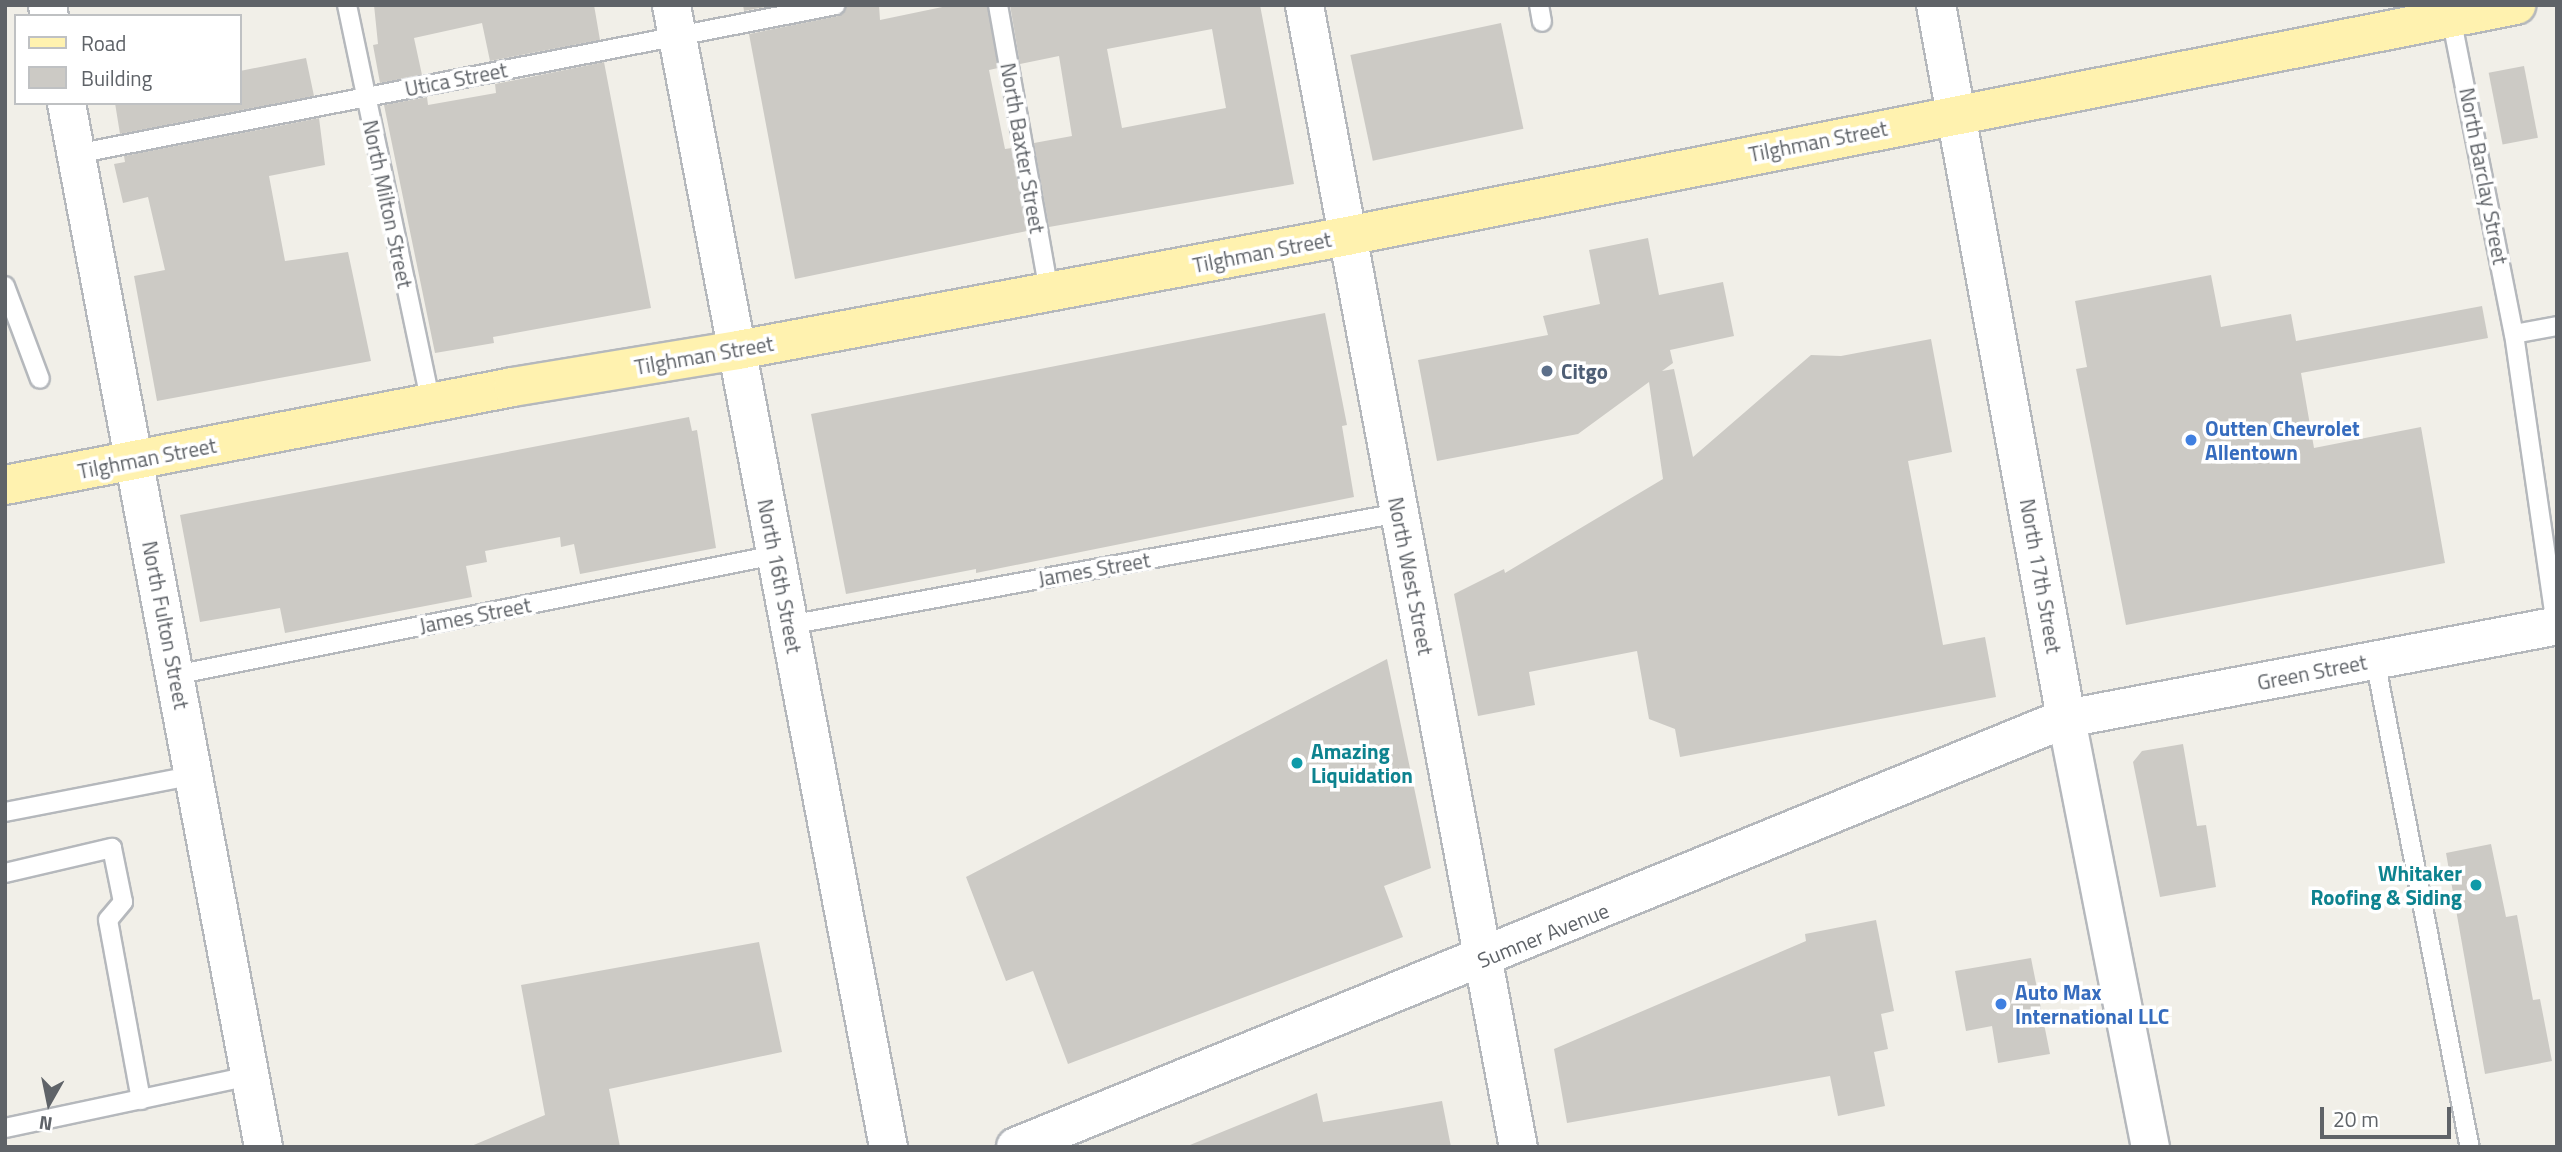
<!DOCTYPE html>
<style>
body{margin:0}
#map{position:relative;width:2562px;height:1152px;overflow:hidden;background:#f1efe8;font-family:"Titillium Web",sans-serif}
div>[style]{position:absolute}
.building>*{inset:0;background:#cccac5;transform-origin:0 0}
.roads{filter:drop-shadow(2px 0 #b5b8bc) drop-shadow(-2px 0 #b5b8bc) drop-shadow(0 2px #b5b8bc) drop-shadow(0 -2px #b5b8bc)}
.service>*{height:18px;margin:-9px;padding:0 9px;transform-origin:9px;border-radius:9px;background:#fff}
.minor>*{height:37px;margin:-18.5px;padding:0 18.5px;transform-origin:18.5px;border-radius:18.5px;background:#fff}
.tertiary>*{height:38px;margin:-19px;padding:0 19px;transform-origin:19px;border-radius:19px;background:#fff}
.primary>*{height:38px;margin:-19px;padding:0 19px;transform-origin:19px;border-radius:19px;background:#fff2af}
.dots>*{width:19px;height:19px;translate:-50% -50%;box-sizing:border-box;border:4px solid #fff;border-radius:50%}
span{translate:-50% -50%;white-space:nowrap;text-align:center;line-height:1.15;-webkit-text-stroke:7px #fff;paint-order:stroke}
.street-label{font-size:21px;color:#5f6368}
.service-label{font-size:21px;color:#4e5e75;font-weight:700}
.left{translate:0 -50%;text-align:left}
.shop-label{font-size:21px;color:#366cbe;font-weight:700}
.culture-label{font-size:21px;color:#0d838f;font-weight:700}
.right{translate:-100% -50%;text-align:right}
.frame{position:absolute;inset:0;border:7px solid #5f6368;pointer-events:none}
.legend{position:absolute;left:14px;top:14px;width:228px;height:91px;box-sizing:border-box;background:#fff;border:2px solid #bfc1c3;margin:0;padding:9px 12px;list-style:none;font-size:21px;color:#5f6368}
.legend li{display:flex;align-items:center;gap:14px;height:35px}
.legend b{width:35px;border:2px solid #bfc1c3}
.north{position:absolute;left:14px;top:1068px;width:70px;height:70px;-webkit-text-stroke:5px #fff;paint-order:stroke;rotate:189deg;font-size:19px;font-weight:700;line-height:28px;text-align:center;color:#5f6368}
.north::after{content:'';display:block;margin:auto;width:24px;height:32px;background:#5f6368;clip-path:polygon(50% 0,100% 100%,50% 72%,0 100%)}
.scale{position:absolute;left:2320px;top:1107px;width:131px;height:32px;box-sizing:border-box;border:4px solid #5f6368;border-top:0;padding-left:9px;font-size:21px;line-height:24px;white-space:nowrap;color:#5f6368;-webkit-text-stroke:5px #fff;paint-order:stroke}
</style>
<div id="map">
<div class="building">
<i style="clip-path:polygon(374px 5px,594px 5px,600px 40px,490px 61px,482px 23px,414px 38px,422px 75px,380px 83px,373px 45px,378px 44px)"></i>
<i style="clip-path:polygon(743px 5px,776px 5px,744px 11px)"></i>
<i style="clip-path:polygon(847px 5px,879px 5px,880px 20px,952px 5px,987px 5px,998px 68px,989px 70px,1005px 149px,1012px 148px,1027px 231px,795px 279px,749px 34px,838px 16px)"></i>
<i style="clip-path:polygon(evenodd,1010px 5px,1260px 5px,1294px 184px,1049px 227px,1034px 143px,1072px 136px,1059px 56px,1020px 64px,1010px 5px,1212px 29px,1226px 108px,1122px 128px,1107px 49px,1212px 29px)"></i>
<i style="left:1501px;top:23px;width:108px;height:154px;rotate:78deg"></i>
<i style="clip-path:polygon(306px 58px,314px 96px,120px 134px,115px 103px,240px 103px,240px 71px)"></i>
<i style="clip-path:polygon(604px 62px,651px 308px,493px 337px,494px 343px,435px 353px,384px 105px,427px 97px,428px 105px,496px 93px,495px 84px)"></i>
<i style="left:2524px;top:66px;width:73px;height:36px;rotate:79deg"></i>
<i style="clip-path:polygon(319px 118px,325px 165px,269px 176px,285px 261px,348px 252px,371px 361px,157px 401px,134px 276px,165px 270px,148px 197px,123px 203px,114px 164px,125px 162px,124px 156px)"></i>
<i style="clip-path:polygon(1648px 238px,1659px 295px,1723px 282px,1734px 336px,1670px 350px,1673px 363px,1662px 371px,1674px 369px,1693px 457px,1811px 355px,1841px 356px,1931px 339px,1952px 452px,1908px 461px,1943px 645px,1985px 637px,1996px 697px,1680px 757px,1675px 729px,1649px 719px,1637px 651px,1529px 672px,1535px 705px,1478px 716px,1454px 594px,1504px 569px,1505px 573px,1663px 479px,1649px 382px,1578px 434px,1437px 461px,1418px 360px,1548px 335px,1543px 316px,1600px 304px,1589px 250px)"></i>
<i style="clip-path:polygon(2211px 275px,2221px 327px,2291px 314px,2296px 341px,2482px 306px,2488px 338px,2301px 373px,2314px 448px,2421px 427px,2445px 563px,2126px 625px,2076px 369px,2087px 367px,2075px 301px)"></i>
<i style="clip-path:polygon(1325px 313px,1347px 425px,1342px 426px,1354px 497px,976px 573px,976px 569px,846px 594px,811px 414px)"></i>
<i style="clip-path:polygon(689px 417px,692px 431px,697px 430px,716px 548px,580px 574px,574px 544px,561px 547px,560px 537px,485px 551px,487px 562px,466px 566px,472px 597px,285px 633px,280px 608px,200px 622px,180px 515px)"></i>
<i style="clip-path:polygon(1387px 659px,1431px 868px,1384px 886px,1403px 937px,1068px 1064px,1033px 971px,1006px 981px,966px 877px)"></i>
<i style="clip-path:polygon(2183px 744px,2197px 826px,2206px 825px,2216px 887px,2160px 897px,2133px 762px,2142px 751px)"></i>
<i style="clip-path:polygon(2491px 844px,2506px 917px,2517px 915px,2533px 1000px,2540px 999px,2552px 1061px,2485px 1074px,2446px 853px)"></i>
<i style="clip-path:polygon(1876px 920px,1894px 1011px,1881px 1014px,1888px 1049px,1874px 1052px,1885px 1106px,1838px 1116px,1830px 1076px,1567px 1123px,1554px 1049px,1806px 941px,1805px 934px)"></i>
<i style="clip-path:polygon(759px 942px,782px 1052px,609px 1089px,620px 1147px,469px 1147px,545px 1115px,521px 985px)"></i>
<i style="clip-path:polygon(2031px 958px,2050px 1054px,1998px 1063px,1992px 1026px,1966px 1031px,1955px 971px)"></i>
<i style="clip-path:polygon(1317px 1093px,1323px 1122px,1442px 1101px,1451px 1147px,1185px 1147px)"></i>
</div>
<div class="roads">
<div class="service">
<i style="left:347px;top:5px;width:406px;rotate:78.1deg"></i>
<i style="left:998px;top:5px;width:291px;rotate:79.9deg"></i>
<i style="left:1539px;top:5px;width:17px;rotate:80deg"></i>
<i style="left:2451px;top:17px;width:323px;rotate:78.8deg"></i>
<i style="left:2514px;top:334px;width:294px;rotate:81.8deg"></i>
<i style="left:76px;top:154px;width:774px;rotate:-11.09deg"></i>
<i style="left:5px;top:286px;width:99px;rotate:69.4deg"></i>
<i style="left:2514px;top:334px;width:44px;rotate:-10.5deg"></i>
<i style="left:789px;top:625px;width:620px;rotate:-10.4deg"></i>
<i style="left:2375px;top:660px;width:496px;rotate:79deg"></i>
<i style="left:175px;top:675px;width:612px;rotate:-11.31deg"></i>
<i style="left:5px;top:812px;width:194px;rotate:-11deg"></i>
<i style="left:5px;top:873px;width:110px;rotate:-13.2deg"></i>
<i style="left:112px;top:848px;width:55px;rotate:78.5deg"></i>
<i style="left:123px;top:902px;width:23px;rotate:130deg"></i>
<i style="left:108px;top:920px;width:183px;rotate:79.6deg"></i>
<i style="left:5px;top:1128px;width:250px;rotate:-12deg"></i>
</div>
<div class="minor">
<i style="left:47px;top:5px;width:11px;rotate:80deg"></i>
<i style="left:671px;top:5px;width:1162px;rotate:79.24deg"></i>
<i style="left:1304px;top:5px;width:1162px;rotate:79.39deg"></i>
<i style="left:66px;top:103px;width:1062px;rotate:79.31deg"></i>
<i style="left:2150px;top:1147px;width:437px;rotate:-101.1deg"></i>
<i style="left:2066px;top:718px;width:500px;rotate:-10.7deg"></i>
</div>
<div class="tertiary">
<i style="left:1016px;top:1147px;width:1134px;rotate:-22.22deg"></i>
<i style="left:2066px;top:718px;width:725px;rotate:-100.33deg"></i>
</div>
<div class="primary">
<i style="left:5px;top:485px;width:517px;rotate:-10.92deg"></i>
<i style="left:513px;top:387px;width:228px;rotate:-9.3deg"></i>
<i style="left:738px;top:350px;width:620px;rotate:-10.6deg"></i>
<i style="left:1347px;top:236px;width:1192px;rotate:-11.18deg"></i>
</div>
</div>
<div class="dots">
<i style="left:1547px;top:371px;background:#5c6f8a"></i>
<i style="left:2191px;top:440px;background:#3f7fe0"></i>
<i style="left:1297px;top:763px;background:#0f9aa8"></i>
<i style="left:2476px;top:885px;background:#0f9aa8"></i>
<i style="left:2001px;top:1004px;background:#3f7fe0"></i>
</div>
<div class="street-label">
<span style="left:456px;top:79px;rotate:-11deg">Utica Street</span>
<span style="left:1818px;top:141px;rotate:-11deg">Tilghman Street</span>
<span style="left:1023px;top:148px;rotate:80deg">North Baxter Street</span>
<span style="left:2484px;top:176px;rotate:79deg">North Barclay Street</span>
<span style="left:388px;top:204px;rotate:78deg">North Milton Street</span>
<span style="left:1262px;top:252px;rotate:-11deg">Tilghman Street</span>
<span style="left:704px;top:355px;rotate:-10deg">Tilghman Street</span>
<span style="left:147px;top:458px;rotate:-11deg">Tilghman Street</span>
<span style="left:1094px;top:569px;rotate:-10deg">James Street</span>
<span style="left:780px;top:576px;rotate:79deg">North 16th Street</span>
<span style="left:1411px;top:576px;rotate:79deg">North West Street</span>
<span style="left:2041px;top:576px;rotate:80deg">North 17th Street</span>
<span style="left:475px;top:615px;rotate:-11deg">James Street</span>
<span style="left:166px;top:625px;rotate:79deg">North Fulton Street</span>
<span style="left:2312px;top:672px;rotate:-11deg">Green Street</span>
<span style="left:1543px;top:935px;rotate:-22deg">Sumner Avenue</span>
</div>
<div class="service-label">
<span class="left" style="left:1561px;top:371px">Citgo</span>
</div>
<div class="shop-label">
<span class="left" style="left:2205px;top:440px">Outten Chevrolet<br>Allentown</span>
<span class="left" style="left:2015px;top:1004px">Auto Max<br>International LLC</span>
</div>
<div class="culture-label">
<span class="left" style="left:1311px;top:763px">Amazing<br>Liquidation</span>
<span class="right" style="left:2462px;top:885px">Whitaker<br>Roofing &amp; Siding</span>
</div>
<div class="frame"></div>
<ul class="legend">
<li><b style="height:9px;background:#fff2af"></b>Road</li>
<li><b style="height:19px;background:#cccac5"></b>Building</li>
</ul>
<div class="north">N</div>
<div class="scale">20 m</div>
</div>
